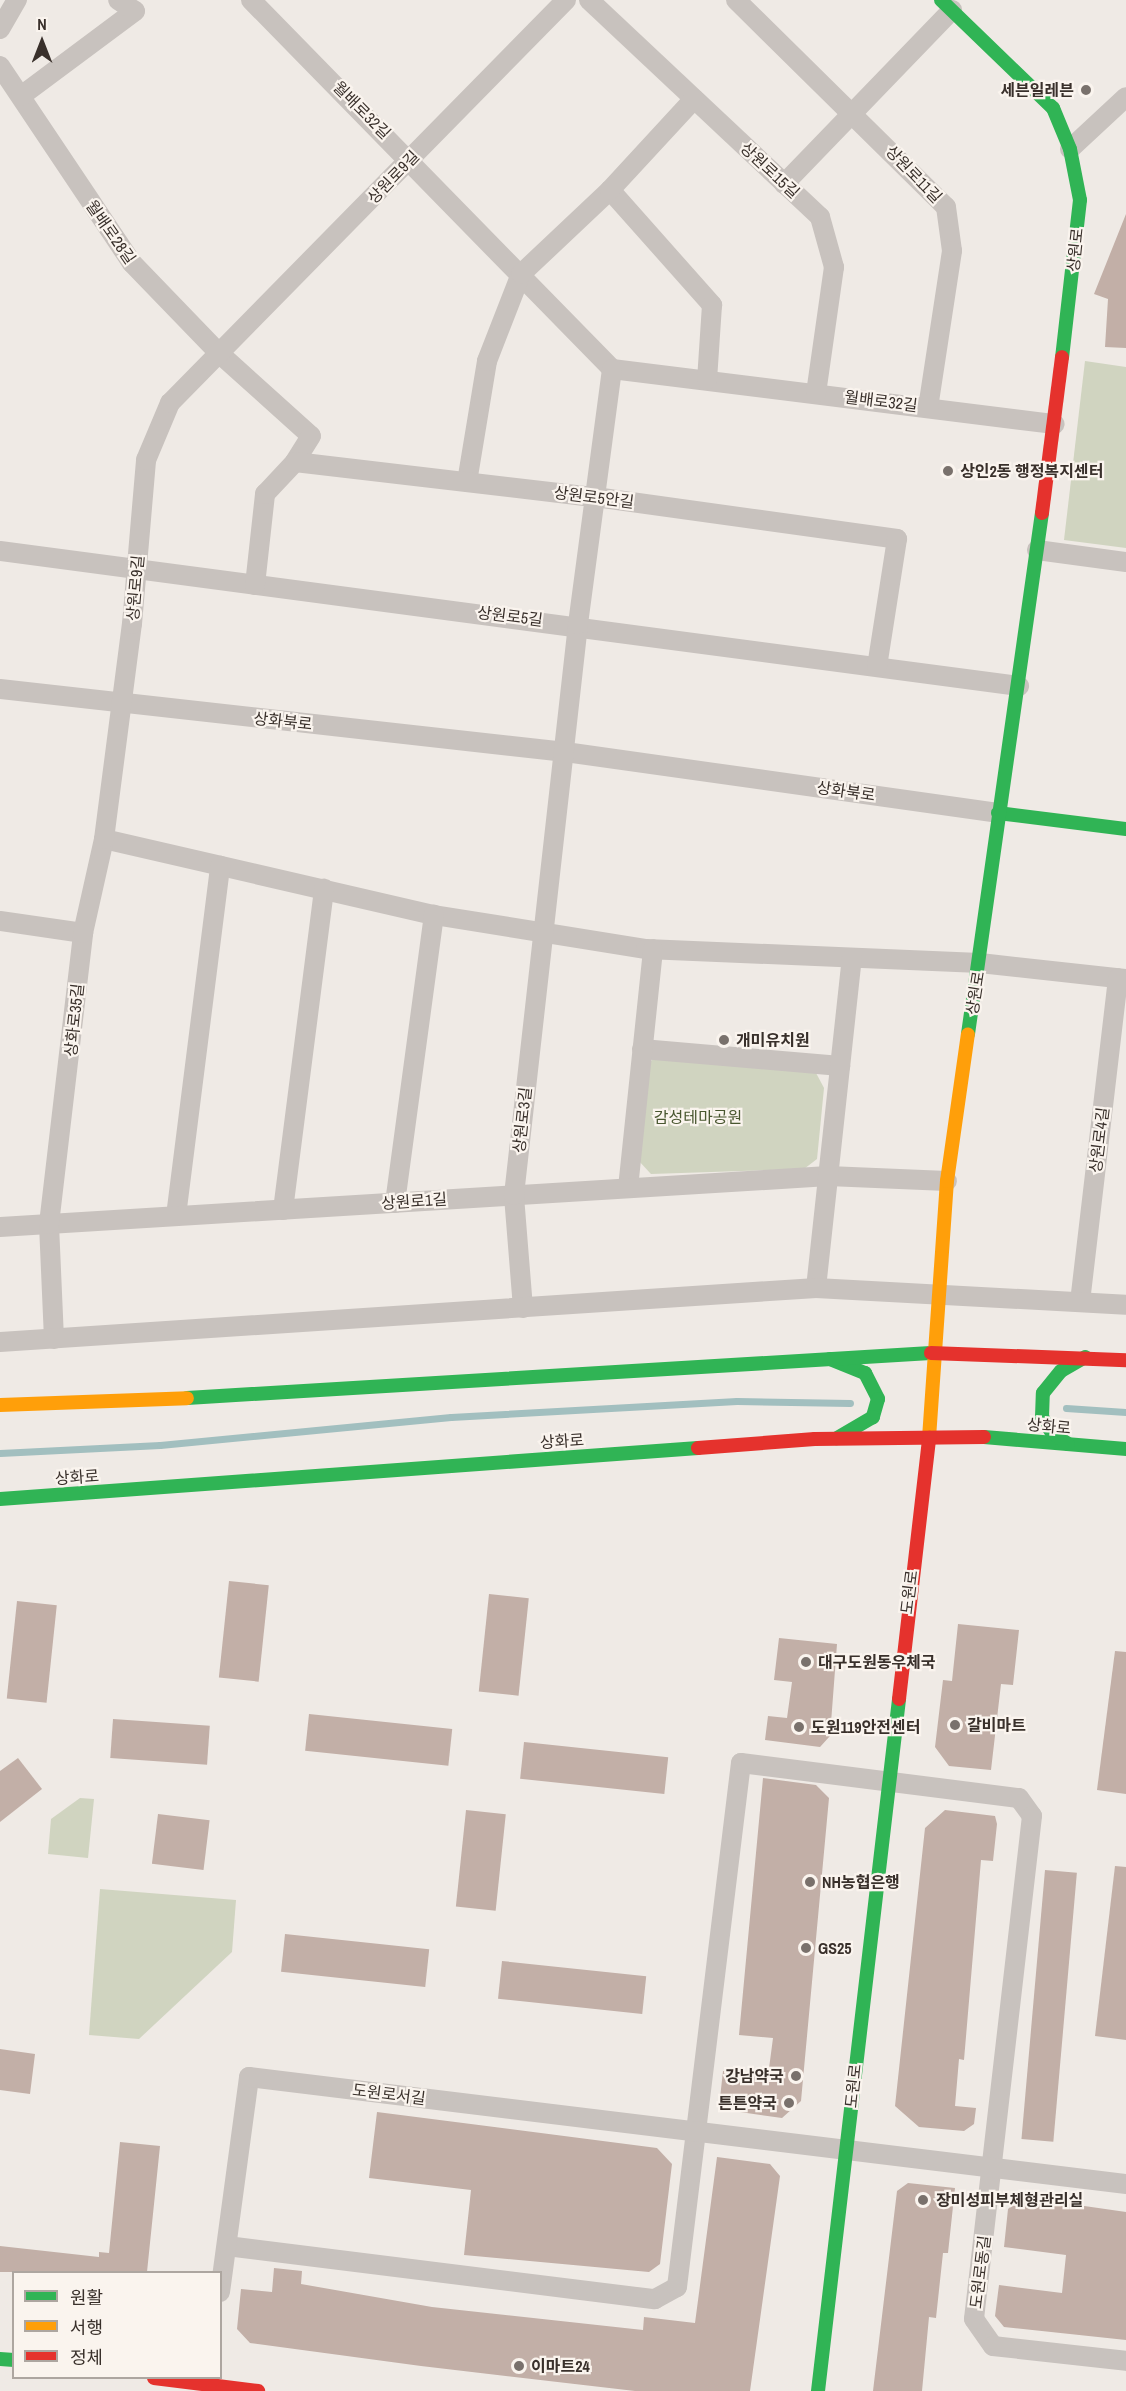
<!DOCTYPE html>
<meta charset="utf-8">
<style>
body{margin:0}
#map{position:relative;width:1126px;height:2391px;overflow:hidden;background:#efeae5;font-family:"Archivo Narrow","Noto Sans KR",sans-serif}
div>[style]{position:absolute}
.green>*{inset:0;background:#d0d4c0}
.stream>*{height:7px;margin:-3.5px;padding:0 3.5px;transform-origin:3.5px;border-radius:3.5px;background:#a2bfbf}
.building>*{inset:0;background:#c2afa7;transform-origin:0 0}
.street>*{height:20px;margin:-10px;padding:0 10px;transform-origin:10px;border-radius:10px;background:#c8c2be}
.fast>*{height:14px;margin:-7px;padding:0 7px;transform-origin:7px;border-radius:7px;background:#30b455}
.slow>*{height:14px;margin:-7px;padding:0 7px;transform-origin:7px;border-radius:7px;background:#ff9f0a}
.jam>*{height:14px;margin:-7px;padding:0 7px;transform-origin:7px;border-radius:7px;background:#e5322d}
.dots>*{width:16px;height:16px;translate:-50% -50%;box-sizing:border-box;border:3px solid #faf4ee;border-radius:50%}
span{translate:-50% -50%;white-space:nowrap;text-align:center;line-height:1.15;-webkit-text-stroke:4.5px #faf4ee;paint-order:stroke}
.poi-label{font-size:16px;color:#39302b;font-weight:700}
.right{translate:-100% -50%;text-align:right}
.left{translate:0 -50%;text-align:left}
.street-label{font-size:16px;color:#39302b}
.park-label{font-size:16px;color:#495730}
.legend{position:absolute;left:12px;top:2271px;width:210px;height:108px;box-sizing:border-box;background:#faf4ee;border:2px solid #ada6a0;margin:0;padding:8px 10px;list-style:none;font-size:18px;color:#39302b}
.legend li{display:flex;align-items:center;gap:12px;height:30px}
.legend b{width:30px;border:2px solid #ada6a0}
.north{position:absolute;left:12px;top:12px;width:60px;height:60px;-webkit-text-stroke:4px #faf4ee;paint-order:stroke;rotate:0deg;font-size:16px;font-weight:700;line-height:24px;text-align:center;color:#39302b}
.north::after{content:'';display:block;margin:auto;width:21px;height:27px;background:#39302b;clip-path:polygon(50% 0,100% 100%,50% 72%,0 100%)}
</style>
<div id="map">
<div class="green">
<i style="clip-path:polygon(1085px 361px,1126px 367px,1126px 548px,1064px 540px)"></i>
<i style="clip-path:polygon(658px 1056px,815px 1071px,824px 1088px,817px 1159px,804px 1169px,651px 1174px,638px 1160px,645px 1065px)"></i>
<i style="clip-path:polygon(80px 1798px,94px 1799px,88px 1858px,48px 1854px,51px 1819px)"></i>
<i style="clip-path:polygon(100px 1889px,236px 1900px,232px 1952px,139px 2039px,89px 2035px)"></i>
</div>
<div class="stream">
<i style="left:1066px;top:1408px;width:60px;rotate:3.8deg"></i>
<i style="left:0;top:1453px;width:160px;rotate:-2.9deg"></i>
<i style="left:160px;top:1445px;width:292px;rotate:-5.5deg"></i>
<i style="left:451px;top:1417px;width:286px;rotate:-3.2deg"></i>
<i style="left:737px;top:1401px;width:113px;rotate:1deg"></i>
</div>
<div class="building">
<i style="clip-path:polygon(1126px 214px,1126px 348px,1105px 347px,1108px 299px,1094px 294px)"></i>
<i style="left:229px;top:1581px;width:40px;height:97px;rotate:6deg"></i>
<i style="left:489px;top:1594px;width:40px;height:98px;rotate:6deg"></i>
<i style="left:17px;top:1601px;width:40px;height:98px;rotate:6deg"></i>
<i style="clip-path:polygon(958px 1624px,1019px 1630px,1013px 1685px,1001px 1684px,991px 1770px,949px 1766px,935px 1747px,943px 1680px,952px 1681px)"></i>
<i style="clip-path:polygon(779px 1638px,837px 1644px,830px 1736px,820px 1747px,765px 1740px,768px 1716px,787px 1718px,792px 1682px,774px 1680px)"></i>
<i style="clip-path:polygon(1115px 1651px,1126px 1652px,1126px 1794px,1097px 1790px)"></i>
<i style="left:309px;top:1714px;width:144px;height:37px;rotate:6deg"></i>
<i style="left:113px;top:1719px;width:97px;height:39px;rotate:4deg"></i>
<i style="left:524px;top:1742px;width:145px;height:37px;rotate:6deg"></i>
<i style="clip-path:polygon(18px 1758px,42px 1789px,0 1822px,0 1771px)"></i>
<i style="clip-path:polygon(763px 1778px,816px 1785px,829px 1798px,801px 2101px,782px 2118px,733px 2111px,720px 2098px,723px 2071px,768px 2076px,773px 2038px,739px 2035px)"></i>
<i style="left:466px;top:1810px;width:40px;height:97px;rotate:6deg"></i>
<i style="clip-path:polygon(945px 1810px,995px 1816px,997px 1824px,993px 1861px,981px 1860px,964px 2060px,959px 2059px,955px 2106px,976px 2108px,974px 2124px,964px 2131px,919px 2127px,895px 2106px,925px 1828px)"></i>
<i style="left:158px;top:1814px;width:52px;height:50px;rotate:7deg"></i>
<i style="clip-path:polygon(1115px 1866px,1126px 1867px,1126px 2040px,1095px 2036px)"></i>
<i style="left:1045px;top:1870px;width:32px;height:270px;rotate:5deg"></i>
<i style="left:285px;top:1934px;width:145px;height:38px;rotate:6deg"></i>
<i style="left:502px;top:1961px;width:145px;height:38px;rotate:6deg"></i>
<i style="clip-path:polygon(0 2049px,35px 2054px,30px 2094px,0 2090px)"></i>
<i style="clip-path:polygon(377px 2112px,657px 2148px,672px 2164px,660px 2264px,649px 2272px,464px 2255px,471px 2190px,369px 2178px)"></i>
<i style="clip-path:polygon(120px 2142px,160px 2146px,147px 2272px,0 2272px,0 2246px,99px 2257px,99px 2252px,109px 2253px)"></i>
<i style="clip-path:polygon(717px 2157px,770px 2164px,780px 2176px,750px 2391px,635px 2391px,421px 2366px,250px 2343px,237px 2329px,241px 2289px,272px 2292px,274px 2268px,302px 2271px,301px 2284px,432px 2307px,643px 2330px,644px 2317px,695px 2323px)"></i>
<i style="clip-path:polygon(908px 2183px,955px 2188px,948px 2253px,943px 2253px,936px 2318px,929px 2317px,922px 2391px,873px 2391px,897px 2191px)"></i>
<i style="clip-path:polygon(1022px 2197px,1126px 2212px,1126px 2340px,1004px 2327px,995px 2316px,999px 2285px,1062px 2293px,1066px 2255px,1004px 2247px,1008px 2209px)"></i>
</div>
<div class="street">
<i style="left:251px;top:0;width:516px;rotate:45.63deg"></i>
<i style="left:612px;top:369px;width:446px;rotate:7.1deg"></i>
<i style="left:589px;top:0;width:317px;rotate:43.2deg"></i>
<i style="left:820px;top:217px;width:52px;rotate:74.4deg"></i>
<i style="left:834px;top:267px;width:127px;rotate:98.1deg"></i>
<i style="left:736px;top:0;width:295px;rotate:44.6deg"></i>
<i style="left:946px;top:207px;width:44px;rotate:82.2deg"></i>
<i style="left:952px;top:251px;width:158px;rotate:98.7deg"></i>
<i style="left:0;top:29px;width:34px;rotate:-60deg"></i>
<i style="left:0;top:66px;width:237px;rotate:56.2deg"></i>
<i style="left:132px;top:263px;width:127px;rotate:46deg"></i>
<i style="left:220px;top:354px;width:122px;rotate:42deg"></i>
<i style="left:311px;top:436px;width:31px;rotate:122deg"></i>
<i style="left:21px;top:96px;width:142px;rotate:-36.7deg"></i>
<i style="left:135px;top:11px;width:20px;rotate:-147deg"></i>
<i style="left:1070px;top:149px;width:76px;rotate:-42.9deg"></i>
<i style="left:784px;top:184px;width:242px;rotate:-46deg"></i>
<i style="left:610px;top:190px;width:154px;rotate:48.4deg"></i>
<i style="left:712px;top:305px;width:75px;rotate:93.8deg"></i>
<i style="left:467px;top:482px;width:123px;rotate:-80.6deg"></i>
<i style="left:487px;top:361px;width:93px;rotate:-68.7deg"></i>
<i style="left:521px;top:274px;width:122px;rotate:-43.3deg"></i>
<i style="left:610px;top:190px;width:124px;rotate:-47.3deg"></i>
<i style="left:1037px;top:550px;width:90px;rotate:7.7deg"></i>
<i style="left:0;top:551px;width:1028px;rotate:7.55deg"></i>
<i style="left:255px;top:585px;width:92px;rotate:-83.7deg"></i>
<i style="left:265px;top:494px;width:44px;rotate:-46.8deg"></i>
<i style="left:295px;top:462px;width:302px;rotate:6.7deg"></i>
<i style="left:595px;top:497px;width:305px;rotate:7.9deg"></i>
<i style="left:897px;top:539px;width:129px;rotate:98.9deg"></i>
<i style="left:0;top:689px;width:569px;rotate:6.36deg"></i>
<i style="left:565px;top:752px;width:437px;rotate:8deg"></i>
<i style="left:104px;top:839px;width:339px;rotate:13deg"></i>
<i style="left:434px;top:915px;width:215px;rotate:9.1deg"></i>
<i style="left:646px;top:949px;width:334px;rotate:2.4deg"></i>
<i style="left:980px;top:963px;width:147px;rotate:6.3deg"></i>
<i style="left:0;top:921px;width:84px;rotate:8.2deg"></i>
<i style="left:642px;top:1049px;width:199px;rotate:4.9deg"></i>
<i style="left:628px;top:1188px;width:240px;rotate:-84deg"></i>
<i style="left:395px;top:1203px;width:291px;rotate:-82.3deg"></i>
<i style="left:283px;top:1210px;width:324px;rotate:-82.7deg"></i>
<i style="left:176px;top:1216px;width:353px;rotate:-82.8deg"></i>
<i style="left:0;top:1227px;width:830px;rotate:-3.52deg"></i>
<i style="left:828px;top:1176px;width:119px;rotate:2.4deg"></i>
<i style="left:816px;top:1288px;width:332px;rotate:-83.8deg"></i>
<i style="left:1080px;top:1302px;width:326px;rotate:-83.3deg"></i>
<i style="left:523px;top:1308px;width:113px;rotate:-94.6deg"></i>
<i style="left:514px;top:1195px;width:575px;rotate:-83.6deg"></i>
<i style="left:578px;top:624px;width:257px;rotate:-82.4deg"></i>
<i style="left:54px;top:1339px;width:115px;rotate:-92.5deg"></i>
<i style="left:49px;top:1224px;width:293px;rotate:-83.3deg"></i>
<i style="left:83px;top:933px;width:96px;rotate:-77.4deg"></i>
<i style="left:104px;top:839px;width:217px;rotate:-82.6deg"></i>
<i style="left:132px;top:624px;width:165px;rotate:-85.1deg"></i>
<i style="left:146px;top:460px;width:62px;rotate:-67.2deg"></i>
<i style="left:170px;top:403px;width:565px;rotate:-45.5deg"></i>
<i style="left:0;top:1342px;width:818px;rotate:-3.79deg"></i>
<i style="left:816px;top:1288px;width:310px;rotate:3.1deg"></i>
<i style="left:227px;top:2246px;width:431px;rotate:7.1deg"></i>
<i style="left:655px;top:2299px;width:25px;rotate:-29deg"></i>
<i style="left:677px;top:2287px;width:528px;rotate:-83.04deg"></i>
<i style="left:741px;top:1763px;width:280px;rotate:7.2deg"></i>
<i style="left:1019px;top:1798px;width:22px;rotate:54deg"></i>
<i style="left:1032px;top:1816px;width:506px;rotate:96.58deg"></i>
<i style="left:974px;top:2319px;width:33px;rotate:55deg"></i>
<i style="left:993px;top:2346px;width:134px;rotate:6.4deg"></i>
<i style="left:220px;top:2292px;width:217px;rotate:-82.3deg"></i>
<i style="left:249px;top:2077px;width:884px;rotate:6.96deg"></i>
</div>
<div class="fast">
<i style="left:941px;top:0;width:156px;rotate:44deg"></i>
<i style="left:1053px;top:108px;width:44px;rotate:67.5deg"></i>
<i style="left:1070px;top:149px;width:52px;rotate:78.9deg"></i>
<i style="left:1080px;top:200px;width:158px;rotate:96.5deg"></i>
<i style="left:998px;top:813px;width:129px;rotate:7.1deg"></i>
<i style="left:968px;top:1034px;width:526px;rotate:-81.92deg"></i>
<i style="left:830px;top:1359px;width:38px;rotate:22deg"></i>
<i style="left:865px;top:1373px;width:29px;rotate:63deg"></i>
<i style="left:878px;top:1399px;width:19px;rotate:106deg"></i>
<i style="left:873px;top:1417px;width:42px;rotate:149.7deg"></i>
<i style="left:187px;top:1398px;width:745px;rotate:-3.46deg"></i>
<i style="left:984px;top:1437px;width:143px;rotate:4.8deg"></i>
<i style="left:1068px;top:1444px;width:19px;rotate:-145deg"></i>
<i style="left:1052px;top:1433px;width:19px;rotate:-122deg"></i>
<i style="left:1042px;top:1417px;width:24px;rotate:-88deg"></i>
<i style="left:1043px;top:1393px;width:28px;rotate:-51deg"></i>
<i style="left:1061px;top:1371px;width:28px;rotate:-30deg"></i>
<i style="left:0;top:1499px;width:700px;rotate:-4.18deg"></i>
<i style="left:0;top:2359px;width:14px;rotate:4deg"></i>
<i style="left:818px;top:2391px;width:697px;rotate:-83.32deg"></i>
</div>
<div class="slow">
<i style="left:0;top:1405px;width:187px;rotate:-2.1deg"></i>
<i style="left:929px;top:1438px;width:258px;rotate:-86deg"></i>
<i style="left:947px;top:1181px;width:148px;rotate:-81.9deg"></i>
</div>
<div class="jam">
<i style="left:1042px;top:513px;width:157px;rotate:-82.7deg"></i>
<i style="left:931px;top:1353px;width:195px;rotate:2.1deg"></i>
<i style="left:698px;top:1448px;width:117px;rotate:-4.4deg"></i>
<i style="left:815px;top:1439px;width:169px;rotate:-0.7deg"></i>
<i style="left:899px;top:1699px;width:263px;rotate:-83.4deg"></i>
<i style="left:154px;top:2378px;width:105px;rotate:7.1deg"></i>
</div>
<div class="dots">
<i style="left:1086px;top:90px;background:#79716c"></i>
<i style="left:948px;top:471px;background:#79716c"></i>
<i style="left:724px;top:1040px;background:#79716c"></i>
<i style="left:806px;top:1662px;background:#79716c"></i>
<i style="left:955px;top:1725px;background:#79716c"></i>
<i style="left:799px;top:1727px;background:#79716c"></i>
<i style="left:810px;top:1882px;background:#79716c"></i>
<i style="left:806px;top:1948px;background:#79716c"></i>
<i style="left:796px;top:2076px;background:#79716c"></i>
<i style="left:789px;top:2103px;background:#79716c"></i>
<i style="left:923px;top:2200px;background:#79716c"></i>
<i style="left:519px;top:2366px;background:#79716c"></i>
</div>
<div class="poi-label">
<span class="right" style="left:1074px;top:90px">세븐일레븐</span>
<span class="left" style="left:960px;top:471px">상인2동 행정복지센터</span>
<span class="left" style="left:736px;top:1040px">개미유치원</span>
<span class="left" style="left:818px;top:1662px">대구도원동우체국</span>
<span class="left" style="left:967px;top:1725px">갈비마트</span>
<span class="left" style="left:811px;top:1727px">도원119안전센터</span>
<span class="left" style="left:822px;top:1882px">NH농협은행</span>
<span class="left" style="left:818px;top:1948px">GS25</span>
<span class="right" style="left:784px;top:2076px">강남약국</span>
<span class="right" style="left:777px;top:2103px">튼튼약국</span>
<span class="left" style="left:936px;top:2200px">장미성피부체형관리실</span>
<span class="left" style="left:531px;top:2366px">이마트24</span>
</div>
<div class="street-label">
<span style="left:362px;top:110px;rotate:45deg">월배로32길</span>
<span style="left:770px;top:170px;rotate:43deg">상원로15길</span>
<span style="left:914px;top:174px;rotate:46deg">상원로11길</span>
<span style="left:393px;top:177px;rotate:-46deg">상원로9길</span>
<span style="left:111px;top:232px;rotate:55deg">월배로28길</span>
<span style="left:1075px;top:250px;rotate:-84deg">상원로</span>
<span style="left:881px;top:401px;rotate:7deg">월배로32길</span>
<span style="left:594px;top:497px;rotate:7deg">상원로5안길</span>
<span style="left:135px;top:588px;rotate:-85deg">상원로9길</span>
<span style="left:510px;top:616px;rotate:7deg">상원로5길</span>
<span style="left:283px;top:721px;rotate:6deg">상화북로</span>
<span style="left:846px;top:791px;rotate:8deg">상화북로</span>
<span style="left:975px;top:993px;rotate:-81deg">상원로</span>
<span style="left:74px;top:1020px;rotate:-84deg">상화로35길</span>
<span style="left:522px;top:1120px;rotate:-84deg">상원로3길</span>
<span style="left:1099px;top:1140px;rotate:-83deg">상원로4길</span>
<span style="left:414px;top:1201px;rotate:-4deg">상원로1길</span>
<span style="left:1049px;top:1426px;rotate:5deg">상화로</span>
<span style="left:562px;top:1441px;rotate:-4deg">상화로</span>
<span style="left:77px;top:1477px;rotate:-4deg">상화로</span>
<span style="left:909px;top:1592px;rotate:-83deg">도원로</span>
<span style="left:853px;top:2086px;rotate:-84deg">도원로</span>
<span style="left:389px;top:2094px;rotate:7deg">도원로서길</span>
<span style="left:980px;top:2272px;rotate:-83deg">도원로동길</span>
</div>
<div class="park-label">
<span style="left:698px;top:1117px">감성테마공원</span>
</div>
<ul class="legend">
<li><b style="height:8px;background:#30b455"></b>원활</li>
<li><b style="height:8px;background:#ff9f0a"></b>서행</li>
<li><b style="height:8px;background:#e5322d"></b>정체</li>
</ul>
<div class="north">N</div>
</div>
